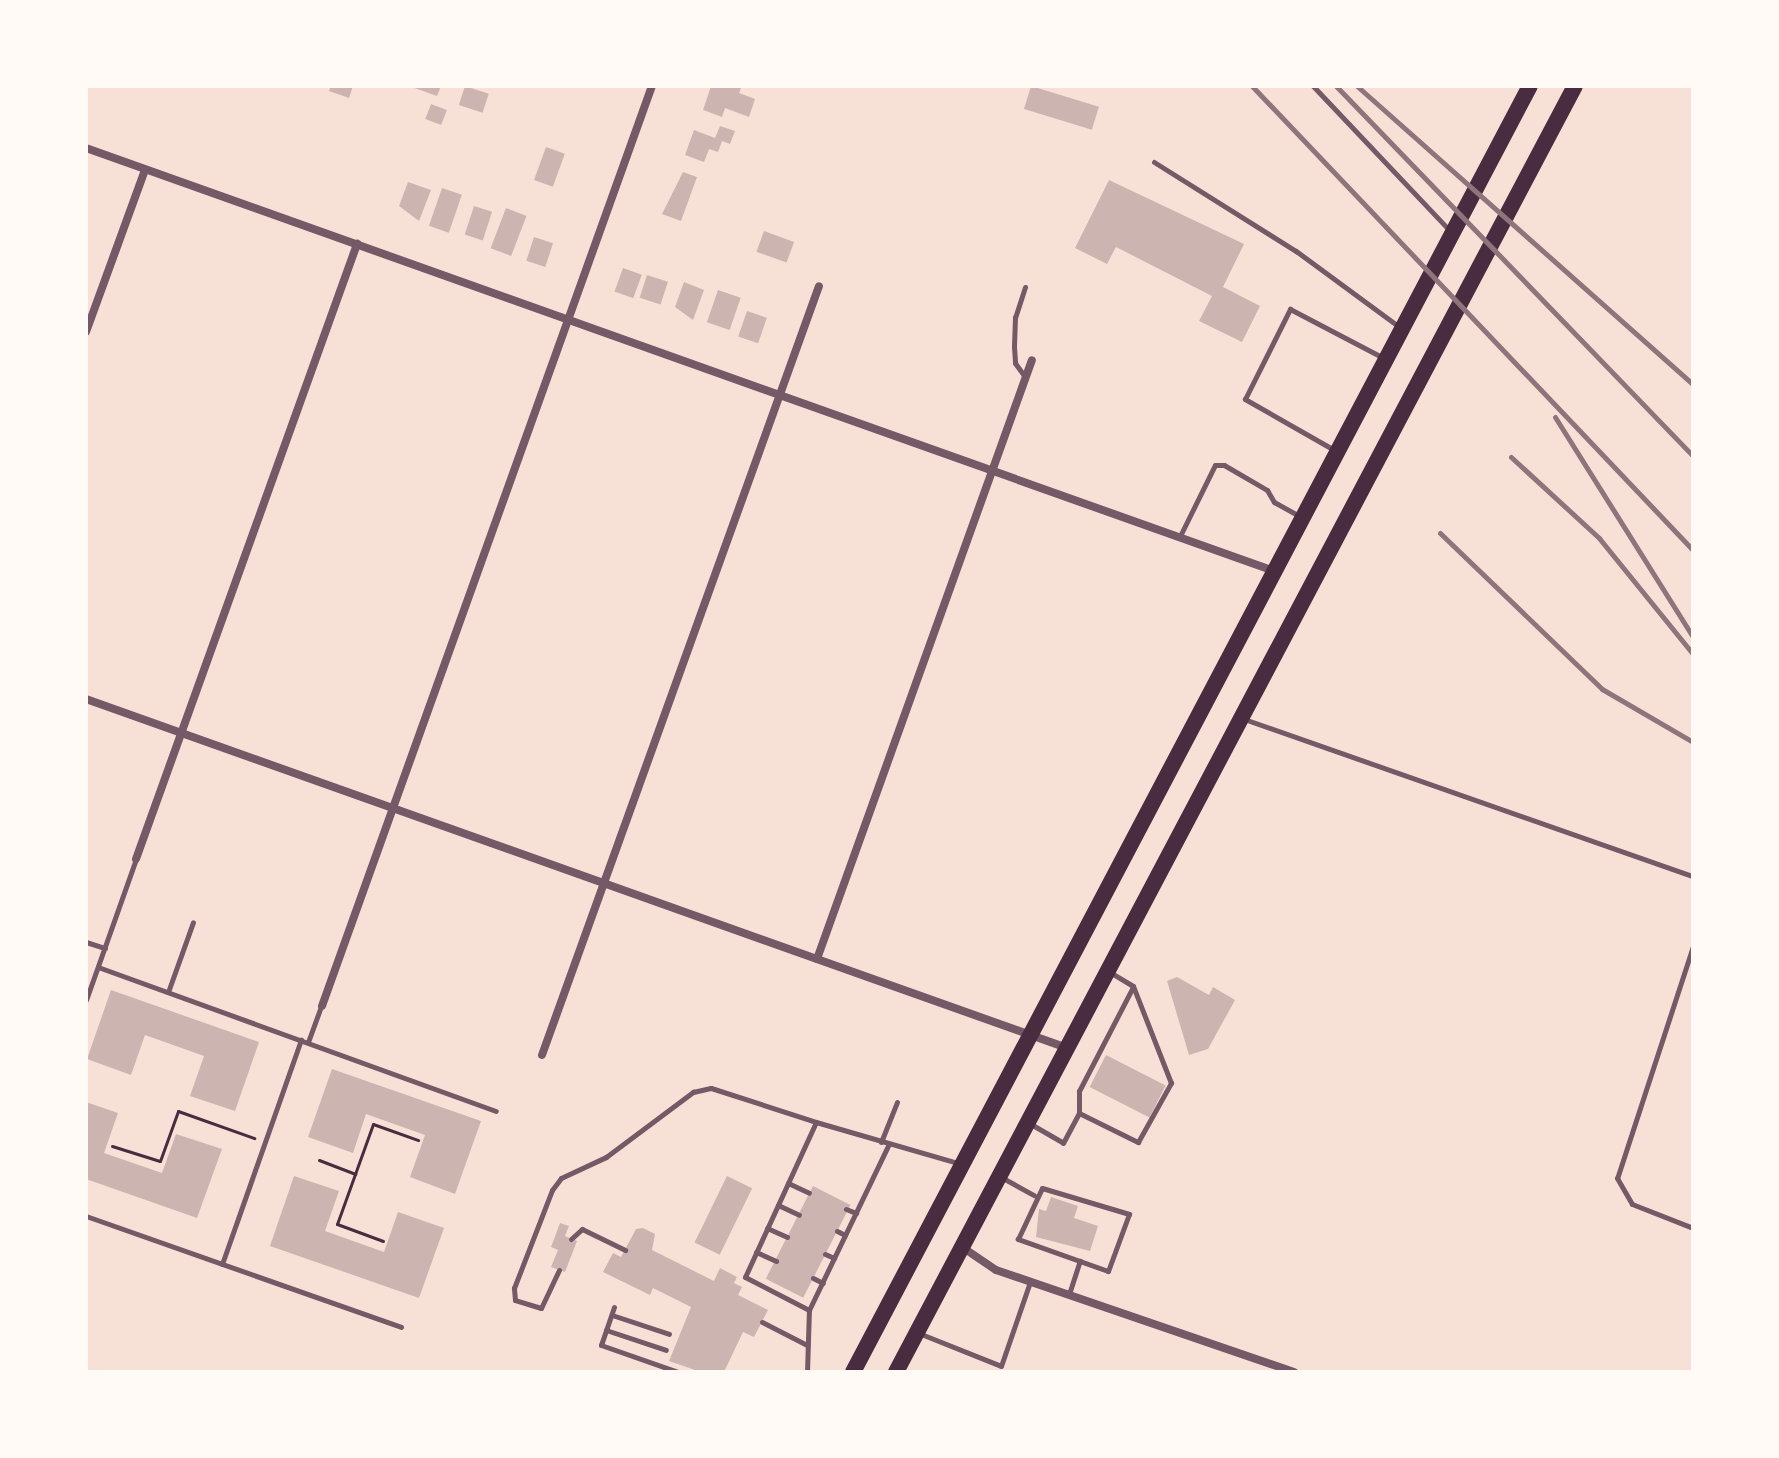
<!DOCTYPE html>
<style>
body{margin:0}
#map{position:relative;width:1779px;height:1458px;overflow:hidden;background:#f7e1d7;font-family:"Source Serif 4",serif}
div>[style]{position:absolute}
.building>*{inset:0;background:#ccb4b1;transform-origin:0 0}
.path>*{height:3px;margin:-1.5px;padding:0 1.5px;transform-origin:1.5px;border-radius:1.5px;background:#4a2c40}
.service>*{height:5px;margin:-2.5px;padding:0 2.5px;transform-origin:2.5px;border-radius:2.5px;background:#755966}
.minor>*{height:8px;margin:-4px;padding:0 4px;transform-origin:4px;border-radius:4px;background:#755966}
.trunk>*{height:16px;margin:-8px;padding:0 8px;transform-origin:8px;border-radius:8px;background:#4a2c40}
.rail>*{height:5px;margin:-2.5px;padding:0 2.5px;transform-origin:2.5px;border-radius:2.5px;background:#8f747c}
span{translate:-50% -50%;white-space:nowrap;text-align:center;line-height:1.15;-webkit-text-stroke:8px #fffaf5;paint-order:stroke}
.frame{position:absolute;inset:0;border:88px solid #fffaf5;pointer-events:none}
</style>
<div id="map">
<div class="building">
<i style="clip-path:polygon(331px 86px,353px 86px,349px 98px,329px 91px)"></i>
<i style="clip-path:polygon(409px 86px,441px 86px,437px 96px)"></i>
<i style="left:465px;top:86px;width:25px;height:20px;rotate:18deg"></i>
<i style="clip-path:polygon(711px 86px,742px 86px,739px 93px,755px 99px,749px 117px,725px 108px,722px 117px,703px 110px)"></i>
<i style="left:1031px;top:86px;width:71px;height:24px;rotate:17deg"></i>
<i style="left:431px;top:104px;width:17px;height:16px;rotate:21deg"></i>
<i style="clip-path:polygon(720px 126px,735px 131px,730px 144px,722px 141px,718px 152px,709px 149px,704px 162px,685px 155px,694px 130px,715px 138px)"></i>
<i style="left:546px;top:147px;width:20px;height:35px;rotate:20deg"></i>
<i style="clip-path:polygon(683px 172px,697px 177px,681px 221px,662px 214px)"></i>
<i style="clip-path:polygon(1109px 180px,1244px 244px,1223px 287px,1260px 306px,1242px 342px,1199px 321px,1212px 296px,1116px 247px,1107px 264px,1075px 248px)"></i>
<i style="clip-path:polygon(408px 182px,431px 190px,419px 221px,399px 206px)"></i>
<i style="left:442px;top:188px;width:21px;height:40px;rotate:19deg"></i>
<i style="left:474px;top:206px;width:19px;height:30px;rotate:18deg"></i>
<i style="left:506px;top:208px;width:22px;height:43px;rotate:21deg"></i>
<i style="left:764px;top:231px;width:32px;height:22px;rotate:20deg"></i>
<i style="left:534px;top:237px;width:20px;height:25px;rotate:18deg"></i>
<i style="left:623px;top:268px;width:20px;height:25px;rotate:20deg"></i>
<i style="left:647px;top:275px;width:22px;height:24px;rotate:18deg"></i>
<i style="clip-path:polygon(684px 282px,704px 290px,693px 320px,675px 307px)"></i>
<i style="left:718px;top:290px;width:24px;height:34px;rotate:19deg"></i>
<i style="left:747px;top:311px;width:21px;height:27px;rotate:19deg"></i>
<i style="clip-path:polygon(1177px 977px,1209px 995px,1213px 987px,1235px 1000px,1208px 1049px,1189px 1055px,1167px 981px)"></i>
<i style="clip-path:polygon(111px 990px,259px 1042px,235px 1111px,190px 1096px,204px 1056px,145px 1035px,131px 1075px,87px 1059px)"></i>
<i style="left:1106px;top:1055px;width:67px;height:36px;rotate:27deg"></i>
<i style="clip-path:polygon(332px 1069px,481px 1121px,455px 1194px,410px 1177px,425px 1135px,366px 1114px,353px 1153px,308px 1137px)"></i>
<i style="clip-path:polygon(86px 1102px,118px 1113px,104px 1153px,162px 1173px,176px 1134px,222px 1149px,197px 1218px,86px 1179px)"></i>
<i style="clip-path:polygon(294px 1176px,339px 1191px,325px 1231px,384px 1252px,398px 1212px,444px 1228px,419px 1298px,270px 1246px)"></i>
<i style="left:727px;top:1176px;width:28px;height:74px;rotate:26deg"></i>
<i style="left:813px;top:1186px;width:42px;height:104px;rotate:27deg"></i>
<i style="clip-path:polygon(1051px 1197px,1078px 1206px,1074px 1218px,1098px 1226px,1090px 1251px,1036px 1237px,1039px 1209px,1046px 1211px)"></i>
<i style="clip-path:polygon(560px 1223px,569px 1226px,565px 1236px,577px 1241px,565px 1272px,551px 1267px,558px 1250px,551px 1247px)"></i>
<i style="clip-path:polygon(643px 1228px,655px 1234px,652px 1250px,714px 1281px,720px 1268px,737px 1277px,734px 1283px,742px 1287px,738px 1295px,768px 1310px,754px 1337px,743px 1332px,724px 1372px,701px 1372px,669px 1361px,691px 1307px,653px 1288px,650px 1295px,603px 1272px,613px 1253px,621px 1257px,636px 1229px)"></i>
</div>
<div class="path">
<i style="left:112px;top:1146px;width:50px;rotate:17.4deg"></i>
<i style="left:160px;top:1161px;width:53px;rotate:-70.2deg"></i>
<i style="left:178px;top:1111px;width:81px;rotate:19.6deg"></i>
<i style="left:319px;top:1160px;width:39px;rotate:21deg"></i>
<i style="left:383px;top:1241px;width:49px;rotate:-159.7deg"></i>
<i style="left:337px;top:1224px;width:106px;rotate:-70.2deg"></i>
<i style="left:373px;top:1124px;width:48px;rotate:19.6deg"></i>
</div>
<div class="service">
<i style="left:1313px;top:86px;width:198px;rotate:46.6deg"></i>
<i style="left:1154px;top:162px;width:168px;rotate:32.1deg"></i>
<i style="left:1296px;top:251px;width:130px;rotate:36.3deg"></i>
<i style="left:1025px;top:287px;width:32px;rotate:108deg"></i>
<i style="left:1015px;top:317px;width:30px;rotate:92deg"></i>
<i style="left:1014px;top:347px;width:16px;rotate:86deg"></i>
<i style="left:1015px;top:363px;width:17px;rotate:54deg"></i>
<i style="left:1336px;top:451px;width:105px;rotate:-150.3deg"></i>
<i style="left:1245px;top:399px;width:101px;rotate:-63.4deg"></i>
<i style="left:1290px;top:309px;width:104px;rotate:27.6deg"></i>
<i style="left:1180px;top:536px;width:79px;rotate:-63.8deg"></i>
<i style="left:1215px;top:465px;width:9px"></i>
<i style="left:1224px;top:465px;width:50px;rotate:30.2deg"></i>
<i style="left:1267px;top:490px;width:14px;rotate:60deg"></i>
<i style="left:1274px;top:502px;width:31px;rotate:29deg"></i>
<i style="left:1244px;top:719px;width:476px;rotate:19.3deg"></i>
<i style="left:86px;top:942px;width:20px;rotate:18deg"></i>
<i style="left:1693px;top:946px;width:244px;rotate:108.1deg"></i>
<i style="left:1617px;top:1178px;width:30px;rotate:60deg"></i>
<i style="left:1632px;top:1204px;width:66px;rotate:21.5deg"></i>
<i style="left:98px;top:967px;width:423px;rotate:19.9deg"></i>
<i style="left:168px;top:992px;width:74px;rotate:-70.3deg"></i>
<i style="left:86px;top:1000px;width:150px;rotate:-70.5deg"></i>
<i style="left:308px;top:1042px;width:37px;rotate:-70deg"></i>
<i style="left:1079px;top:1113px;width:22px;rotate:-90deg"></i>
<i style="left:1079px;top:1091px;width:117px;rotate:-62.6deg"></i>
<i style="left:1029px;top:1123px;width:39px;rotate:30deg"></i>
<i style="left:1063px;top:1143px;width:34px;rotate:-62deg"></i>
<i style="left:1079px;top:1113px;width:66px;rotate:26.2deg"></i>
<i style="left:1138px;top:1142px;width:68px;rotate:-60.8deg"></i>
<i style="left:1171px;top:1083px;width:104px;rotate:-111.4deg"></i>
<i style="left:1133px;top:986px;width:27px;rotate:-149deg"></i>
<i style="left:881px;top:1142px;width:43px;rotate:-68.2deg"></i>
<i style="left:1001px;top:1177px;width:38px;rotate:29deg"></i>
<i style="left:788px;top:1183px;width:23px;rotate:25deg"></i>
<i style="left:1042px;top:1188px;width:91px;rotate:16.6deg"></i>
<i style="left:1129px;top:1214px;width:61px;rotate:110.2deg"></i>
<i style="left:1108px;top:1271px;width:96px;rotate:-160.4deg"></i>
<i style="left:1018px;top:1239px;width:56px;rotate:-64.8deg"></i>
<i style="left:778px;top:1205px;width:23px;rotate:25deg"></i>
<i style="left:846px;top:1209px;width:11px;rotate:22deg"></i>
<i style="left:86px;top:1216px;width:334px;rotate:19.4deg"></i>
<i style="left:767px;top:1228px;width:22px;rotate:24deg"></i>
<i style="left:837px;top:1231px;width:9px;rotate:27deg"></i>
<i style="left:571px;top:1239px;width:15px;rotate:-42deg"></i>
<i style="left:582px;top:1229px;width:48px;rotate:26deg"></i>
<i style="left:756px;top:1252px;width:22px;rotate:24deg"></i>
<i style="left:825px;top:1254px;width:10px;rotate:24deg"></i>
<i style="left:222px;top:1264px;width:238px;rotate:-70.6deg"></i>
<i style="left:559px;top:1270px;width:42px;rotate:115.3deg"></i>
<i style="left:541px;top:1308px;width:27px;rotate:-163deg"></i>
<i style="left:515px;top:1300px;width:12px;rotate:-95deg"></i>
<i style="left:514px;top:1288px;width:105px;rotate:-68.8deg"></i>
<i style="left:552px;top:1190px;width:15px;rotate:-53deg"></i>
<i style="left:561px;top:1178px;width:50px;rotate:-25deg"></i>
<i style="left:606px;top:1157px;width:109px;rotate:-36.8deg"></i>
<i style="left:693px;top:1092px;width:18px;rotate:-13deg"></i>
<i style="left:711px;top:1088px;width:110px;rotate:17.9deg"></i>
<i style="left:813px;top:1278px;width:11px;rotate:27deg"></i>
<i style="left:1069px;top:1294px;width:35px;rotate:-72deg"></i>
<i style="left:614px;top:1307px;width:40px;rotate:108.9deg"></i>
<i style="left:601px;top:1345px;width:82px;rotate:19.3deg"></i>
<i style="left:809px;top:1310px;width:72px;rotate:-152.7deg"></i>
<i style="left:745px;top:1277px;width:170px;rotate:-65.4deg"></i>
<i style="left:816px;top:1122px;width:148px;rotate:16.1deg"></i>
<i style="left:612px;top:1315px;width:60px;rotate:18.4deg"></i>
<i style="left:762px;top:1322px;width:51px;rotate:27.1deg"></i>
<i style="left:606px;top:1330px;width:63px;rotate:18.4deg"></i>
<i style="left:921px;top:1334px;width:86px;rotate:21.8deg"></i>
<i style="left:1001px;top:1366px;width:89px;rotate:-71deg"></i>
<i style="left:609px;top:1372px;width:21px"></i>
<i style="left:807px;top:1372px;width:62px;rotate:-88.2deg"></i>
<i style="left:809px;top:1310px;width:184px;rotate:-64.3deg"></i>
</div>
<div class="minor">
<i style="left:86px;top:148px;width:1261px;rotate:19.6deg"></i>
<i style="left:86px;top:332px;width:172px;rotate:-70deg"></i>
<i style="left:86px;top:699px;width:1041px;rotate:19.58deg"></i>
<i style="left:136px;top:859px;width:654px;rotate:-70.23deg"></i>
<i style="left:817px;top:959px;width:636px;rotate:-70.26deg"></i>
<i style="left:322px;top:1006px;width:977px;rotate:-70.27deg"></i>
<i style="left:542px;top:1055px;width:817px;rotate:-70.19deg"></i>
<i style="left:962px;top:1247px;width:41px;rotate:34.1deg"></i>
<i style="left:996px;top:1270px;width:315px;rotate:18.9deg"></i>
</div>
<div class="trunk">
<i style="left:853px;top:1372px;width:1453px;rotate:-62.24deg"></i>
<i style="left:896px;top:1372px;width:1454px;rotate:-62.17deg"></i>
</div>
<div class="rail">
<i style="left:1252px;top:86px;width:640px;rotate:46.46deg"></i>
<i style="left:1336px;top:86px;width:514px;rotate:46.02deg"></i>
<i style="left:1357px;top:86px;width:449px;rotate:41.6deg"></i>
<i style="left:1555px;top:417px;width:260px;rotate:57.9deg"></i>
<i style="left:1511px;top:457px;width:120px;rotate:42.6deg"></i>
<i style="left:1599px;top:538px;width:149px;rotate:51deg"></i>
<i style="left:1440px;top:533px;width:225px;rotate:43.9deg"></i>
<i style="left:1602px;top:689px;width:105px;rotate:30.2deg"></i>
</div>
<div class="frame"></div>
</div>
